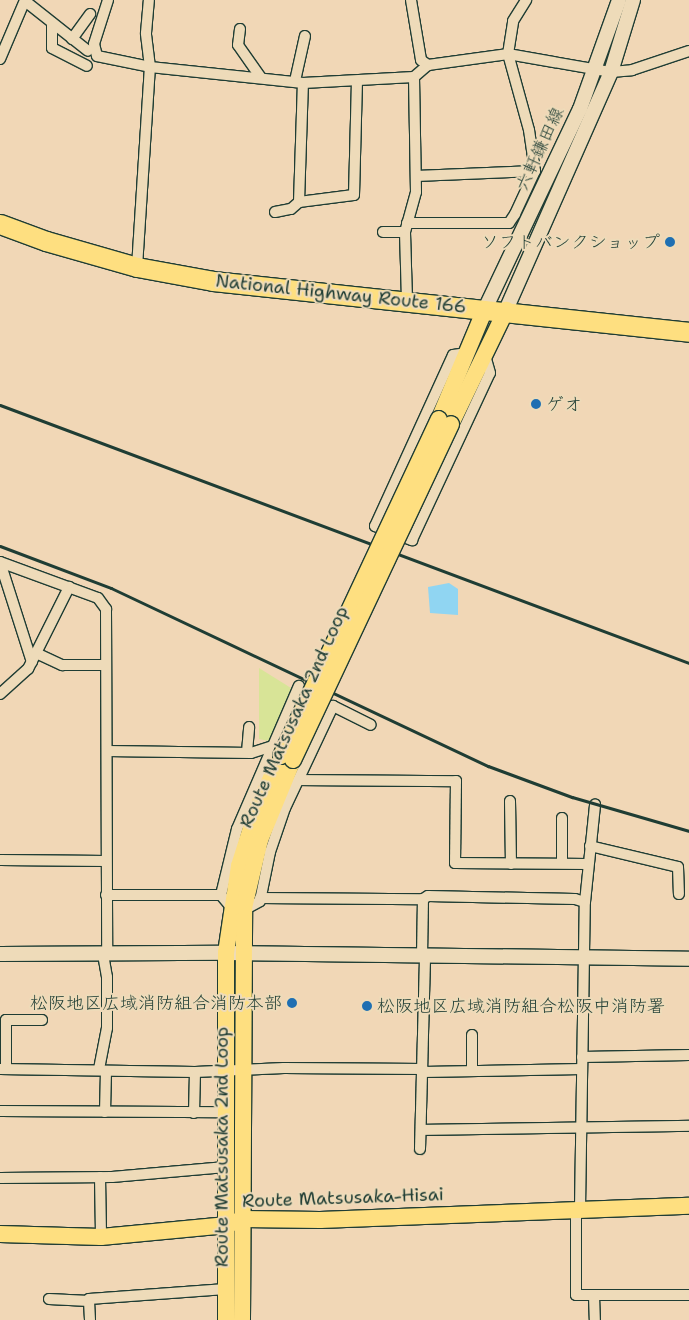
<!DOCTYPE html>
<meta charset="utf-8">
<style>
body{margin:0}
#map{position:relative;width:689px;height:1320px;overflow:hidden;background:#f1d7b6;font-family:"Shantell Sans","Klee One",sans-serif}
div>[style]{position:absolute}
.green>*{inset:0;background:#d8e497}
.water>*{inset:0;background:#90d5f2}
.roads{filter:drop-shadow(1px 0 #1f3d34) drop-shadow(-1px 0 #1f3d34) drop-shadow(0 1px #1f3d34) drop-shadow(0 -1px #1f3d34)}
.street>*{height:10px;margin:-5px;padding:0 5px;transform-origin:5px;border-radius:5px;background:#eedbb9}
.secondary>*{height:14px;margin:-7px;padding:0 7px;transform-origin:7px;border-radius:7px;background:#eedbb9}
.primary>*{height:16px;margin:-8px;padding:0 8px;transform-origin:8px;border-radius:8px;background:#fedf80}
.highway>*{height:19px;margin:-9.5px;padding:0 9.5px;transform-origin:9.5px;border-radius:9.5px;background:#fedf80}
.rail>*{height:3px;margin:-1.5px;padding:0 1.5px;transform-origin:1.5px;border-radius:1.5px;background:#1f3d34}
.bridges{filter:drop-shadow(1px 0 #1f3d34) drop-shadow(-1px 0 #1f3d34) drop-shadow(0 1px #1f3d34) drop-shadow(0 -1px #1f3d34)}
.primary-bridge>*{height:16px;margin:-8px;padding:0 8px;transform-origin:8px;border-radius:8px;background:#fedf80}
.dots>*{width:14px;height:14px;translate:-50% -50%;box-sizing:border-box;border:2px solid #eedbb9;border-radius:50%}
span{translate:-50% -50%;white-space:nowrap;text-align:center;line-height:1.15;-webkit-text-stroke:4px #eedbb9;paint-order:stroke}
.street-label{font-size:18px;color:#1f3d34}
.poi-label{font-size:18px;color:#1f3d34}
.right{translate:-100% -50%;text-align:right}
.left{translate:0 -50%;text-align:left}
</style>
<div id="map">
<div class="green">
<i style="clip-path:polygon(259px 668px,291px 688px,269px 741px,259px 739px)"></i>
</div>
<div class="water">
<i style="clip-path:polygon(449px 583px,458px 589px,458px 615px,430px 613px,428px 587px)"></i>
</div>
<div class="roads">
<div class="street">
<i style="left:108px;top:0;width:46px;rotate:107.7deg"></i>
<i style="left:94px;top:44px;width:12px;rotate:76deg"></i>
<i style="left:97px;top:56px;width:54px;rotate:11.7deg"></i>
<i style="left:150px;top:67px;width:154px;rotate:6deg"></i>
<i style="left:303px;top:83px;width:111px;rotate:-3.1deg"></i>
<i style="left:414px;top:77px;width:18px;rotate:-41deg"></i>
<i style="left:428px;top:65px;width:81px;rotate:-7.8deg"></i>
<i style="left:508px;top:54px;width:105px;rotate:9.9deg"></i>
<i style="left:611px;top:72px;width:21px;rotate:-5deg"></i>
<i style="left:632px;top:70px;width:60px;rotate:-18.4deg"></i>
<i style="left:411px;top:0;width:61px;rotate:80.5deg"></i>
<i style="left:421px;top:60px;width:9px;rotate:36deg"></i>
<i style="left:25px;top:1px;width:80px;rotate:38.4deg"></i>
<i style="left:52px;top:23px;width:25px;rotate:90deg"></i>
<i style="left:52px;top:48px;width:39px;rotate:27deg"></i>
<i style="left:240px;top:29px;width:16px;rotate:97deg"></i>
<i style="left:238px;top:45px;width:39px;rotate:55deg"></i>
<i style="left:72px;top:39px;width:31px;rotate:-54deg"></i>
<i style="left:0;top:59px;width:64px;rotate:-67deg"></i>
<i style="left:295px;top:81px;width:46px;rotate:-77.5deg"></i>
<i style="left:416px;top:176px;width:119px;rotate:-2.4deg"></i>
<i style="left:299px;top:202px;width:119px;rotate:-88.1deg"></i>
<i style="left:275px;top:212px;width:16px;rotate:-11deg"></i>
<i style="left:291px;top:209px;width:11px;rotate:-41deg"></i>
<i style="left:299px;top:202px;width:55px;rotate:-7.3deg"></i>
<i style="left:354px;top:195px;width:113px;rotate:-88.5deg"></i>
<i style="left:407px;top:223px;width:102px"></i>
<i style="left:509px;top:223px;width:11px;rotate:-56deg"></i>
<i style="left:515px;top:214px;width:47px;rotate:-65.1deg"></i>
<i style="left:535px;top:171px;width:41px;rotate:-98.3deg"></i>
<i style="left:529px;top:130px;width:79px;rotate:-105.4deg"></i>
<i style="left:508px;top:54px;width:33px;rotate:-81deg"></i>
<i style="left:513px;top:21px;width:25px;rotate:-58deg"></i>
<i style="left:383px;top:232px;width:22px"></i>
<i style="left:137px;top:267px;width:200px;rotate:-86.3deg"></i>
<i style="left:150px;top:67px;width:34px;rotate:-97deg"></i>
<i style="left:146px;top:33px;width:33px;rotate:-85deg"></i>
<i style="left:407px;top:300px;width:68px;rotate:-91.7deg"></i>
<i style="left:405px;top:232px;width:41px;rotate:-74.6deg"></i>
<i style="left:416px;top:192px;width:115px;rotate:-91deg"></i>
<i style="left:467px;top:353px;width:14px;rotate:172deg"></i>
<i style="left:453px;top:355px;width:188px;rotate:114.5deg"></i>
<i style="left:375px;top:526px;width:40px;rotate:21deg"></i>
<i style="left:412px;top:540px;width:184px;rotate:-65deg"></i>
<i style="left:490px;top:373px;width:19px;rotate:-106deg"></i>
<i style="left:0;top:562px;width:104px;rotate:20.2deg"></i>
<i style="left:98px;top:598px;width:14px;rotate:54deg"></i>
<i style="left:106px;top:609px;width:345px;rotate:89.8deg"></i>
<i style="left:0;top:562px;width:105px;rotate:72.3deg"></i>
<i style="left:36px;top:653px;width:29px;rotate:25deg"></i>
<i style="left:62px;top:665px;width:44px"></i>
<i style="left:0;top:694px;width:38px;rotate:-42deg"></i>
<i style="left:28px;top:669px;width:92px;rotate:-63.4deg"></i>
<i style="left:107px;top:751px;width:144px;rotate:0.8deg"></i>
<i style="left:251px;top:753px;width:22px;rotate:-18deg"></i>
<i style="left:247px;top:752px;width:25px;rotate:-85deg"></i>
<i style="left:299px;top:780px;width:157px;rotate:0.4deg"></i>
<i style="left:456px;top:781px;width:82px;rotate:90.7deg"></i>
<i style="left:455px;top:863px;width:133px;rotate:0.4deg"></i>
<i style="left:510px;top:801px;width:63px;rotate:89.1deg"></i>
<i style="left:590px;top:846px;width:90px;rotate:13.4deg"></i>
<i style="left:678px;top:867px;width:27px;rotate:88deg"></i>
<i style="left:0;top:860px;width:106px;rotate:0.5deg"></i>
<i style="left:562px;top:863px;width:45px;rotate:-90deg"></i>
<i style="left:106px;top:895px;width:115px"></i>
<i style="left:260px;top:898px;width:163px;rotate:0.4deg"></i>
<i style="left:423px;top:899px;width:6px;rotate:-31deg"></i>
<i style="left:428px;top:896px;width:147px;rotate:1.2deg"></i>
<i style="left:575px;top:899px;width:10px;rotate:17deg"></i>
<i style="left:231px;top:907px;width:16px;rotate:-130deg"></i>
<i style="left:221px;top:895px;width:68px;rotate:-76.4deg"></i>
<i style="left:237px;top:829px;width:156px;rotate:-66.6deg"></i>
<i style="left:244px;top:910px;width:18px;rotate:-29deg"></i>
<i style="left:260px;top:901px;width:50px;rotate:-78.5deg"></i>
<i style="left:270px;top:852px;width:46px;rotate:-71.2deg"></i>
<i style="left:285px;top:808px;width:113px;rotate:-64.8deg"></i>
<i style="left:333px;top:706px;width:42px;rotate:26.6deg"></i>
<i style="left:422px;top:956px;width:57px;rotate:-89deg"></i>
<i style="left:582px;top:1057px;width:107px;rotate:-1.1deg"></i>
<i style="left:0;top:1069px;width:195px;rotate:0.9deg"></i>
<i style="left:195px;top:1072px;width:89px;rotate:-2.6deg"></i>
<i style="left:284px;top:1068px;width:139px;rotate:0.4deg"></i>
<i style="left:6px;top:1069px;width:49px;rotate:-90deg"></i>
<i style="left:6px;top:1020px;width:36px"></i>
<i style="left:99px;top:1069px;width:42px;rotate:-79deg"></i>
<i style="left:107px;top:1028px;width:51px;rotate:-90deg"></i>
<i style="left:107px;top:977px;width:23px;rotate:-100deg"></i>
<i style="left:472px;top:1071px;width:36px;rotate:-90deg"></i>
<i style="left:423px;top:1072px;width:159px;rotate:-1.1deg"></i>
<i style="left:0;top:1111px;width:226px;rotate:0.3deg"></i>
<i style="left:105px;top:1112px;width:40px;rotate:-88.6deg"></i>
<i style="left:194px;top:1113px;width:41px;rotate:-88.6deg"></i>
<i style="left:422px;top:1130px;width:267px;rotate:-0.9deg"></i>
<i style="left:420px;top:1149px;width:193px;rotate:-88.5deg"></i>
<i style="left:100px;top:1177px;width:60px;rotate:89deg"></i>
<i style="left:0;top:1178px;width:112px;rotate:-0.5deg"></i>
<i style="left:112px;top:1177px;width:114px;rotate:-5deg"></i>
<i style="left:576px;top:1208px;width:87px;rotate:90deg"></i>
<i style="left:576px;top:1295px;width:113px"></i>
<i style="left:580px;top:1208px;width:306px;rotate:-89.1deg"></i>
<i style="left:585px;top:902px;width:98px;rotate:-84.1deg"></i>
<i style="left:594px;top:1296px;width:24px;rotate:88deg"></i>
<i style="left:49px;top:1299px;width:40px;rotate:2.9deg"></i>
<i style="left:90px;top:1320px;width:21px;rotate:-93deg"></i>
<i style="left:89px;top:1299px;width:137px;rotate:-4.2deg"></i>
</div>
<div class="secondary">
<i style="left:485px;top:309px;width:221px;rotate:-64.6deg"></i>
<i style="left:580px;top:109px;width:116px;rotate:-70.3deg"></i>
<i style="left:506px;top:310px;width:260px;rotate:-66.2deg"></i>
<i style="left:611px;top:72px;width:75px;rotate:-73deg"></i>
<i style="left:0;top:954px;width:226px;rotate:-0.3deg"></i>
<i style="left:226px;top:953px;width:463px;rotate:0.7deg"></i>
</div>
<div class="primary">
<i style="left:439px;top:419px;width:119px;rotate:-67.3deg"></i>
<i style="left:451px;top:424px;width:127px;rotate:-64.2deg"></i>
<i style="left:0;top:1234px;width:101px;rotate:1.7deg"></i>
<i style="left:101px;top:1237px;width:127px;rotate:-5.4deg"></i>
<i style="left:227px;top:1225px;width:17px;rotate:-21deg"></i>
<i style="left:243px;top:1219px;width:77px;rotate:0.7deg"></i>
<i style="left:320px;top:1220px;width:369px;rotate:-2.2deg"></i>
<i style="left:226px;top:1320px;width:367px;rotate:-90deg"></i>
<i style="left:226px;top:953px;width:88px;rotate:-81.5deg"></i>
<i style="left:239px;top:866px;width:63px;rotate:-72.4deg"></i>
<i style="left:258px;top:806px;width:55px;rotate:-65.3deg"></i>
<i style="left:242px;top:1320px;width:412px;rotate:-89.7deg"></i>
<i style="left:244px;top:908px;width:70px;rotate:-76.8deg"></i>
<i style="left:260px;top:840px;width:87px;rotate:-67.6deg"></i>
</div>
<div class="highway">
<i style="left:0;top:224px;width:49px;rotate:20.3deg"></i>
<i style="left:46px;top:241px;width:95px;rotate:15.9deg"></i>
<i style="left:137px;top:267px;width:77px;rotate:10.4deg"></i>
<i style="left:213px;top:281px;width:479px;rotate:6.1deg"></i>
</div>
</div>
<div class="rail">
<i style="left:0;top:405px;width:736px;rotate:20.53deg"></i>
<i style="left:0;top:546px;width:119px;rotate:20.7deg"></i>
<i style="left:111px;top:588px;width:417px;rotate:25.3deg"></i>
<i style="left:488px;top:766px;width:90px;rotate:20.3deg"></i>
<i style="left:572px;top:797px;width:122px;rotate:16.2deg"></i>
</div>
<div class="bridges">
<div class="primary-bridge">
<i style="left:281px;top:756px;width:372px;rotate:-64.9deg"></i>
<i style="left:293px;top:760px;width:371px;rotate:-64.8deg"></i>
</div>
</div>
<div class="dots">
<i style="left:670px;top:242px;background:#1f6fb2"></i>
<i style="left:536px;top:404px;background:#1f6fb2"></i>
<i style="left:292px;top:1003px;background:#1f6fb2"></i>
<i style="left:367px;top:1006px;background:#1f6fb2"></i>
</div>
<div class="street-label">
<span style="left:540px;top:149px;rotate:-65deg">六軒鎌田線</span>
<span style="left:341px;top:294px;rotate:6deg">National Highway Route 166</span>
<span style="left:294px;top:717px;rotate:-66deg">Route Matsusaka 2nd Loop</span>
<span style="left:222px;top:1147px;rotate:-90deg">Route Matsusaka 2nd Loop</span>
<span style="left:343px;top:1198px;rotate:-2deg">Route Matsusaka-Hisai</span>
</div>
<div class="poi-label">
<span class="right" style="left:660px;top:242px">ソフトバンクショップ</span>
<span class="left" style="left:546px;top:404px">ゲオ</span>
<span class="right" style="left:282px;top:1003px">松阪地区広域消防組合消防本部</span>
<span class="left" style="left:377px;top:1006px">松阪地区広域消防組合松阪中消防署</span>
</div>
</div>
